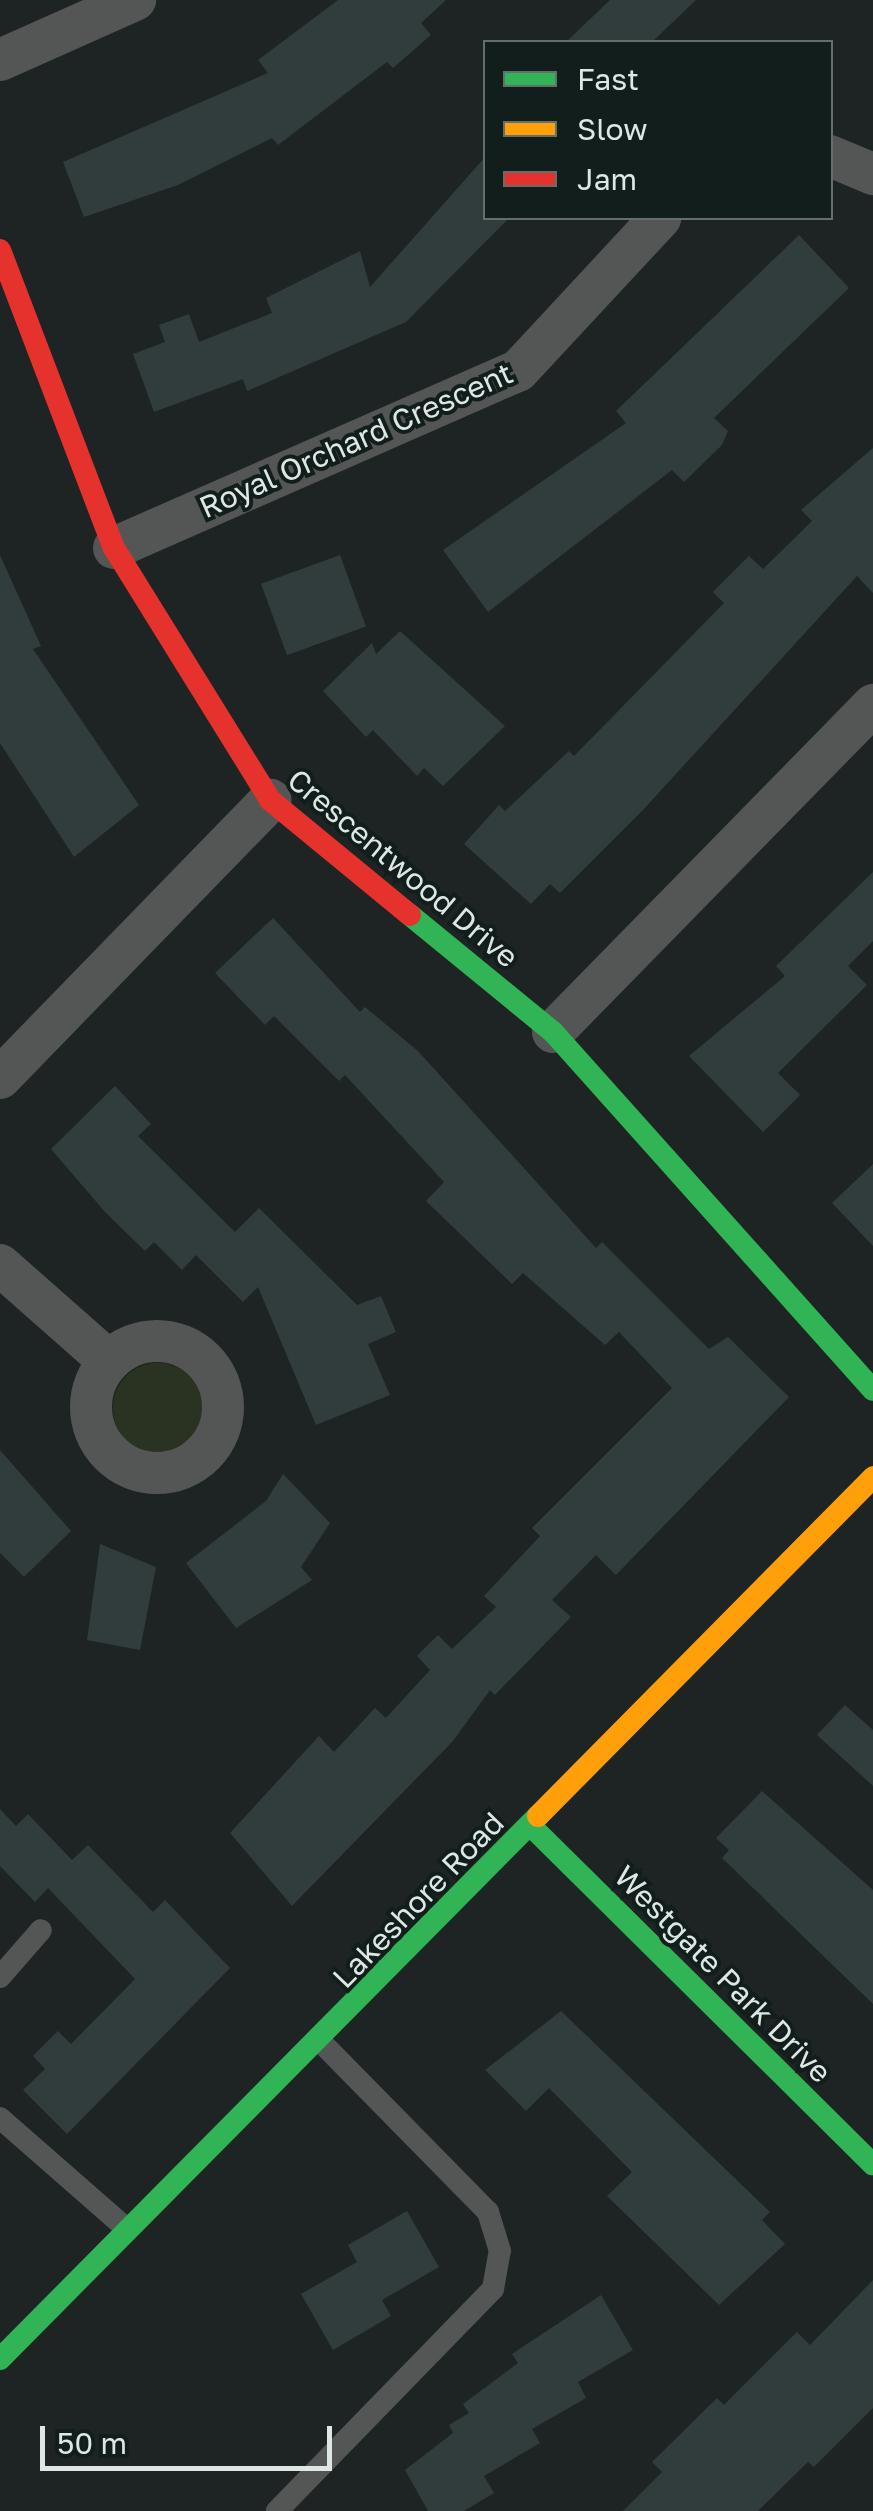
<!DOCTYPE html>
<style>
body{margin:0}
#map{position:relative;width:873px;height:2511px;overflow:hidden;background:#1e2423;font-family:"Golos Text",sans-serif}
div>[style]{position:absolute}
.green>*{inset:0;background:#2a3222}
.round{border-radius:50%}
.building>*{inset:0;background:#313c3d;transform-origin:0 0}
.lane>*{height:22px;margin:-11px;padding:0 11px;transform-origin:11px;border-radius:11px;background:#535655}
.street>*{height:42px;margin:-21px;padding:0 21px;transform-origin:21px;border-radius:21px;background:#535655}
.street>.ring{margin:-21px;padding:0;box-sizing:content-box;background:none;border:42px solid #535655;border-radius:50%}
.fast>*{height:22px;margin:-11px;padding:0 11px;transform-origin:11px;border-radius:11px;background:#30b455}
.slow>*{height:22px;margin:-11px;padding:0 11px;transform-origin:11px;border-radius:11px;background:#ff9f0a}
.jam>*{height:22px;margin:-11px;padding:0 11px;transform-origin:11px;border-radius:11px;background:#e5322d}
span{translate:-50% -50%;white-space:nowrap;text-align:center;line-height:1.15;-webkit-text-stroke:8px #121e1c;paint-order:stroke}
.street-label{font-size:30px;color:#dfe7e5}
.legend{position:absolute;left:483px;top:40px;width:350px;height:180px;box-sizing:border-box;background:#121e1c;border:2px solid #646e6c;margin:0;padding:12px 18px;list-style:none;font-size:30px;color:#dfe7e5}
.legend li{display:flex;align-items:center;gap:20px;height:50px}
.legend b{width:50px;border:2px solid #646e6c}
.scale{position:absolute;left:40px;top:2426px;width:292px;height:45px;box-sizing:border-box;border:5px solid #dfe7e5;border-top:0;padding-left:12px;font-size:30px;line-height:35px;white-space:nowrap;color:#dfe7e5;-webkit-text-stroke:8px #121e1c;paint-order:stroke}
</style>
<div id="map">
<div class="green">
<i class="round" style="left:113px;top:1363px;width:90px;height:90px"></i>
</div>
<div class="building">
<i style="clip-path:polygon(338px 0,446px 0,421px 23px,431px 35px,393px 68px,387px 62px,278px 145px,272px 138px,178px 185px,84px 217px,63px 162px,268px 73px,258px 60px)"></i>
<i style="clip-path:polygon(610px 0,696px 0,652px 42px,566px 42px)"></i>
<i style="clip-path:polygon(486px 156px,486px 218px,509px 218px,406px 322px,247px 391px,243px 379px,154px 412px,133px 354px,165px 342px,159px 325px,189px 314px,199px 342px,272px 313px,266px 298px,360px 251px,370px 287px)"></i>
<i style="clip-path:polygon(799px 235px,849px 288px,714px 418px,728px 431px,722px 445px,684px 482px,672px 470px,488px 612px,443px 550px,626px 423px,616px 411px)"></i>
<i style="clip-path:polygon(873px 448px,873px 593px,857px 576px,643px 810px,560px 893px,550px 884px,531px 904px,464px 844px,499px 805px,505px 811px,569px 751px,574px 756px,724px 603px,713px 592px,749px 556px,763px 569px,812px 521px,801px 510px)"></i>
<i style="clip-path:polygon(0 555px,41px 646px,33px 649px,139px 805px,74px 857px,0 743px)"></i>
<i style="left:340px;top:555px;width:76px;height:84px;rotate:70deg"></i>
<i style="clip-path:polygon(400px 631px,505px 726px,443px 786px,424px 768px,417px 776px,373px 730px,366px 737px,323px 691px,372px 643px,376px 654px)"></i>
<i style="clip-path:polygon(873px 872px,873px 941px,848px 966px,867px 985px,778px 1073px,800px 1095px,763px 1132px,689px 1056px,785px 976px,776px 966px)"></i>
<i style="clip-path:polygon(273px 918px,360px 1012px,365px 1007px,418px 1051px,596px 1248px,602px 1242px,709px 1349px,728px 1337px,789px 1397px,616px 1575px,596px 1555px,552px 1600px,571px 1617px,495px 1695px,490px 1690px,453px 1741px,292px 1906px,230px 1833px,319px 1736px,334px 1752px,375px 1708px,386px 1718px,430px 1670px,417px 1656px,438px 1635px,452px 1649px,496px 1607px,484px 1596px,540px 1536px,532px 1528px,672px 1388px,619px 1332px,605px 1345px,523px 1273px,512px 1284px,426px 1201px,444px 1182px,345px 1075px,339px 1081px,274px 1016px,265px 1025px,215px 973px)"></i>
<i style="clip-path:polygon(115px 1086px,151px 1124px,138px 1136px,235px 1232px,259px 1208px,357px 1305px,381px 1296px,396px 1332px,368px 1344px,390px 1395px,316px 1425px,258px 1287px,243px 1302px,196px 1255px,182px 1270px,154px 1242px,145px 1251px,105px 1212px,51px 1149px)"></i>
<i style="clip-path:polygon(873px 1164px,873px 1246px,832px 1203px)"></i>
<i style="clip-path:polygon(0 1450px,71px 1531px,24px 1577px,0 1553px)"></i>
<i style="clip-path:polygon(283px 1474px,330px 1523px,301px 1567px,312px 1580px,236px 1628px,186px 1563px,266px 1501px)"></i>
<i style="clip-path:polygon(100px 1544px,156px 1567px,140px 1650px,87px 1640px)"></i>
<i style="clip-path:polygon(845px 1705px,873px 1730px,873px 1786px,817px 1735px)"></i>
<i style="clip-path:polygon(762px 1791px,873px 1890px,873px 2004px,722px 1858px,729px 1850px,716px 1838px)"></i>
<i style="clip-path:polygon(0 1809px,16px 1826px,28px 1814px,72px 1860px,88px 1845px,153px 1912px,165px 1900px,230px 1968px,67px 2134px,23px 2090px,45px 2069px,33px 2056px,58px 2031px,71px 2044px,135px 1979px,48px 1888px,35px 1902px,0 1866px)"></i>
<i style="clip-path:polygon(561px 2011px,770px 2212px,762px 2220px,785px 2244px,719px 2305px,607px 2196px,632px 2172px,549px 2088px,526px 2111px,485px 2070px)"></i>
<i style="clip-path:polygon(407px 2211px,439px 2267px,382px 2300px,391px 2316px,333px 2350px,301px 2294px,357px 2262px,348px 2245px)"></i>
<i style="clip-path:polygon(873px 2280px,873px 2408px,814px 2467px,808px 2462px,758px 2511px,623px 2511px,662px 2472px,652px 2462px,717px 2398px,724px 2405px,797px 2332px,810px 2345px)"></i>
<i style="clip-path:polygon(601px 2295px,633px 2350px,578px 2382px,586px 2398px,532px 2429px,540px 2443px,484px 2476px,494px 2493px,464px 2511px,428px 2511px,405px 2470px,453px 2433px,449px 2425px,469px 2413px,463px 2404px,518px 2363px,512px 2354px)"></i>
</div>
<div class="lane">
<i style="left:0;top:1977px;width:62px;rotate:-48.9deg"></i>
<i style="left:0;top:2118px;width:169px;rotate:41.2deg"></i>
<i style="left:277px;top:2511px;width:310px;rotate:-45.8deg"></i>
<i style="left:493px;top:2289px;width:39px;rotate:-80deg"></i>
<i style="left:500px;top:2251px;width:41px;rotate:-107.1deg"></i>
<i style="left:488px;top:2212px;width:238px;rotate:-134.5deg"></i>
</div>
<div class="street">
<i style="left:0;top:60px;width:148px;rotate:-24deg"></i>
<i style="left:830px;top:156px;width:47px;rotate:22.7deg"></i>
<i style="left:114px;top:548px;width:441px;rotate:-23.7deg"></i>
<i style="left:518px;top:371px;width:209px;rotate:-47.1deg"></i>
<i style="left:553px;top:1032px;width:458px;rotate:-45.6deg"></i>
<i style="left:0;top:1078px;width:388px;rotate:-45.8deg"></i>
<i style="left:0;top:1265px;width:145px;rotate:41.4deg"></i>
<i class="ring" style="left:91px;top:1341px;width:90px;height:90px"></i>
</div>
<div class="fast">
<i style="left:410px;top:915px;width:185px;rotate:39.3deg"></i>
<i style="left:553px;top:1032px;width:480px;rotate:48.2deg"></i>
<i style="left:531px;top:1826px;width:481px;rotate:44.7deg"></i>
<i style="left:0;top:2359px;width:764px;rotate:-45.27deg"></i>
</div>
<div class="slow">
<i style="left:538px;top:1816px;width:477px;rotate:-45.3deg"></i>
</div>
<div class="jam">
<i style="left:0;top:250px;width:319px;rotate:69.1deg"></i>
<i style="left:114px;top:548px;width:296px;rotate:58.2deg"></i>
<i style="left:270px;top:800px;width:181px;rotate:39.4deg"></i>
</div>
<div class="street-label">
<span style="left:356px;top:440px;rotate:-24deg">Royal Orchard Crescent</span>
<span style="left:403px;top:868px;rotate:40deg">Crescentwood Drive</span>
<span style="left:418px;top:1900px;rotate:-46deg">Lakeshore Road</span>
<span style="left:723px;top:1974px;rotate:45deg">Westgate Park Drive</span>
</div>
<ul class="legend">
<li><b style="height:12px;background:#30b455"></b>Fast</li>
<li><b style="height:12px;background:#ff9f0a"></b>Slow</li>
<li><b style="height:12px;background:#e5322d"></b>Jam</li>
</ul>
<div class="scale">50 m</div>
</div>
